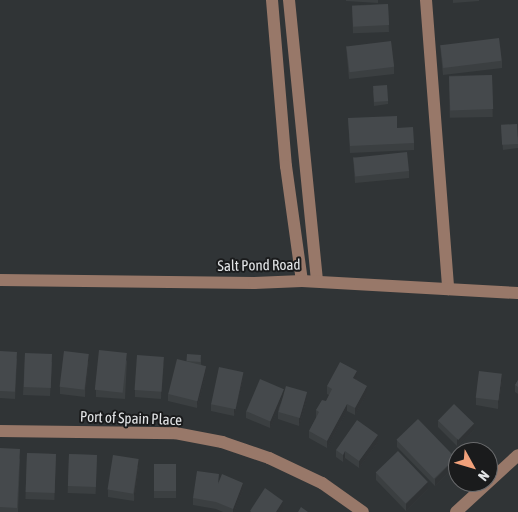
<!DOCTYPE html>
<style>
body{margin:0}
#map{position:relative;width:518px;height:512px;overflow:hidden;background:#303436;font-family:"Asap Condensed",sans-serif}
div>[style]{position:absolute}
.minor>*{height:12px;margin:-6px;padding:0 6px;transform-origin:6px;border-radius:6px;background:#987869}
.wall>*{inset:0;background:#3b3f41;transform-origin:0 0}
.shaded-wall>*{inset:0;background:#303335}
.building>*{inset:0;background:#45494c;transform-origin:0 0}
span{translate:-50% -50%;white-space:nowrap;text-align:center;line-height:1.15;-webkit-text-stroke:4px #1a1b1c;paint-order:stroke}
.street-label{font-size:15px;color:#e2e4e6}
.north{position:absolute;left:448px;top:442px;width:50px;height:50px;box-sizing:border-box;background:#1a1b1c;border:1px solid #6a6b6d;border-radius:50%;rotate:129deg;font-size:14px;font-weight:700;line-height:20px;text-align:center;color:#e2e4e6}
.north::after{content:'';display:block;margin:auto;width:18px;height:22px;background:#f1a17b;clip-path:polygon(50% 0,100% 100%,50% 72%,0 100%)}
</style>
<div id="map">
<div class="minor">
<i style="left:272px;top:0;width:167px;rotate:85.2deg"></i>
<i style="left:286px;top:166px;width:116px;rotate:82.1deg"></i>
<i style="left:289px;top:0;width:282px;rotate:84.3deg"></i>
<i style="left:426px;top:0;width:290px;rotate:85.6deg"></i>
<i style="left:0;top:280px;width:254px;rotate:0.7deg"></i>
<i style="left:254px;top:283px;width:48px;rotate:-2.4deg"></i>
<i style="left:302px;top:281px;width:216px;rotate:3.2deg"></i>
<i style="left:0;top:431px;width:175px;rotate:0.7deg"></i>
<i style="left:175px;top:433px;width:48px;rotate:10.8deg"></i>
<i style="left:222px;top:442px;width:50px;rotate:18.8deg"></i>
<i style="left:269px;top:458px;width:59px;rotate:25.3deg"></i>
<i style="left:322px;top:483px;width:50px;rotate:35.3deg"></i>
<i style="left:456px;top:512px;width:84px;rotate:-42.6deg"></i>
</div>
<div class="wall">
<i style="clip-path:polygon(346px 0,378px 0,378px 3px,346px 1px)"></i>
<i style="clip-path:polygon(453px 0,479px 0,479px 1px,453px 3px)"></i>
<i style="left:388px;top:4px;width:28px;height:36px;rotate:88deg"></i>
<i style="clip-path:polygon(440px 45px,502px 61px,502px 68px,443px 75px)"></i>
<i style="clip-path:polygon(346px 46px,394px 67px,394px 74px,349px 79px)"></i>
<i style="left:492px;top:75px;width:42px;height:43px;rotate:89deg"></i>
<i style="clip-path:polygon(373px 90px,388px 101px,388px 104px,374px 106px)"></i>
<i style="clip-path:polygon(348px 118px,397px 128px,414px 143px,414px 150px,350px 153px)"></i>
<i style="clip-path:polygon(501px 126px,518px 137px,518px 148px,503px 150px)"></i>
<i style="clip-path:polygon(353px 157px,409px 171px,409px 178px,355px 183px)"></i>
<i style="clip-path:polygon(0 351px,17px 359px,15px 399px,0 398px)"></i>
<i style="clip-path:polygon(25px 353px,52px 362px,50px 396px,23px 395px)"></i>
<i style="clip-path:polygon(201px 359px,201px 364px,206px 373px,197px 408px,168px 401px,168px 394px,186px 361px)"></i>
<i style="clip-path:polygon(127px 360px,125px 399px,96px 397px,96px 390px)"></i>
<i style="clip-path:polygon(89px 361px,85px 397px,60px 394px,60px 387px)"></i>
<i style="clip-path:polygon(164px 364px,161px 399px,135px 397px,135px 390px)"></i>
<i style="clip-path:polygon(357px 378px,356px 379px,367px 393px,355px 415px,347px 411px,327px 448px,309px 438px,309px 431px,316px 418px,316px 410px,326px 401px,329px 395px,327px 394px,327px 386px)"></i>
<i style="clip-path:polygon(243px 379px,234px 416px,211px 411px,211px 404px)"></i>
<i style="clip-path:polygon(518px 380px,518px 394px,515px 392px,515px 385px)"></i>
<i style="clip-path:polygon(502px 381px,498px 409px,476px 405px,476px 398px)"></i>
<i style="clip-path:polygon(284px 392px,307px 399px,299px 426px,278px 419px,278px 412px,279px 407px,270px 428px,246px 418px,246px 411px)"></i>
<i style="clip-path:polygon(438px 420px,474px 430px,457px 446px,438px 427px)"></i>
<i style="clip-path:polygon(397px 440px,456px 465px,435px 486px,397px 447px)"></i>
<i style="clip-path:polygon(378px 442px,359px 468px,345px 458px,343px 462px,336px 457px,336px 450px)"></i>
<i style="clip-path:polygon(0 448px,20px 459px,18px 512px,0 512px)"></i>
<i style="left:27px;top:453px;width:29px;height:46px;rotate:2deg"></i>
<i style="left:69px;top:454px;width:28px;height:39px;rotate:2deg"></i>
<i style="left:154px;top:464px;width:22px;height:34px"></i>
<i style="clip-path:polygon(139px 466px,134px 501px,108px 497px,108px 490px)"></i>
<i style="clip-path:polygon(376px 473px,428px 489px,406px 511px,376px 480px)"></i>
<i style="clip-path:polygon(219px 482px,243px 490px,234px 512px,223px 512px,216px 509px,193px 505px,193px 498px)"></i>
</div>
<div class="shaded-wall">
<i style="clip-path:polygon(89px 354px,89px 361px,85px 397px,85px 390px)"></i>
<i style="clip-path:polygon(164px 357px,164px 364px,161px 399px,161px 392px)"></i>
<i style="clip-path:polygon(206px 366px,206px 373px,197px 408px,197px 401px)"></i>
<i style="clip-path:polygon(357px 371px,357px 378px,353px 385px,353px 378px)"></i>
<i style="clip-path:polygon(243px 372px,243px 379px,234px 416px,234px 409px)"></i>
<i style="clip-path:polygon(502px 374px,502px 381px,498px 409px,498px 401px)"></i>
<i style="clip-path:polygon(367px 386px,367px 393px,355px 415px,355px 408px)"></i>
<i style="clip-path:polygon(284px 389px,284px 396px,270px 428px,270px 421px)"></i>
<i style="clip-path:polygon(307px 392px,307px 399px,299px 426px,299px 419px)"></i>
<i style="clip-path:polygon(347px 404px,347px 411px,327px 448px,327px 441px)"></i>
<i style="clip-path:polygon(474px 423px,474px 430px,457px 446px,457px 439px)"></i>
<i style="clip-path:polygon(378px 435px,378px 442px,359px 468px,359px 461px)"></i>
<i style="clip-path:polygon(345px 451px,345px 458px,343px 462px,343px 455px)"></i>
<i style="clip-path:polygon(456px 458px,456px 465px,435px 486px,435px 479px)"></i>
<i style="clip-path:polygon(139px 459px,139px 466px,134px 501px,134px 494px)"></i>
<i style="clip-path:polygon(428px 482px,428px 489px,406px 511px,406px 504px)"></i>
<i style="clip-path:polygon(243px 483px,243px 490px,234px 512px,233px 512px,233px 509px)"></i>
<i style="clip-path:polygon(283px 501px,283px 508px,281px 512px,276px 512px)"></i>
</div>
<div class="building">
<i style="left:388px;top:4px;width:21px;height:36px;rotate:87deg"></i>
<i style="left:499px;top:38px;width:23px;height:59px;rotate:83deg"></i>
<i style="left:391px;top:41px;width:26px;height:45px;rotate:83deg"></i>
<i style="left:492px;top:75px;width:34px;height:43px;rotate:88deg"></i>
<i style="left:387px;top:85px;width:16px;height:14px;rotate:86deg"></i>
<i style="clip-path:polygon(397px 116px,397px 128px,413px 127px,414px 143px,350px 146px,348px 118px)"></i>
<i style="left:517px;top:124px;width:20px;height:16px;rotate:87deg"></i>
<i style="left:407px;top:152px;width:19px;height:54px;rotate:84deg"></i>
<i style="left:99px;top:350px;width:28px;height:40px;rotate:6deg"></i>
<i style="left:0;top:351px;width:17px;height:40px;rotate:3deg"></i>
<i style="left:64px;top:351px;width:25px;height:36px;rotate:7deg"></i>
<i style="left:25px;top:353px;width:27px;height:34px;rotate:2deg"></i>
<i style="left:187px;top:354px;width:14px;height:7px;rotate:4deg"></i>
<i style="left:137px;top:355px;width:27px;height:35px;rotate:4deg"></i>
<i style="left:177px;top:359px;width:30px;height:36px;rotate:14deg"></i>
<i style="clip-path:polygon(340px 362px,357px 371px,353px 378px,367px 386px,355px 408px,347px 404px,327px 441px,309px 431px,319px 412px,316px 410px,322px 400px,326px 401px,332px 389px,327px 386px)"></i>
<i style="left:219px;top:367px;width:25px;height:38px;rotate:12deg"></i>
<i style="left:479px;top:371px;width:23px;height:27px;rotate:7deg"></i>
<i style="left:260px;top:379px;width:26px;height:35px;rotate:23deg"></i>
<i style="clip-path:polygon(518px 380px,518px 387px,515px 385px)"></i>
<i style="left:286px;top:386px;width:22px;height:27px;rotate:16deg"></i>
<i style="left:454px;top:404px;width:28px;height:23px;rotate:44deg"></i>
<i style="left:418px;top:419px;width:54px;height:30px;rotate:46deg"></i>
<i style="clip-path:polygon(357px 420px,378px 435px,359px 461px,345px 451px,343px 455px,336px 450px)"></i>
<i style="clip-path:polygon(0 448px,20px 449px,17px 508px,0 507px)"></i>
<i style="left:398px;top:451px;width:43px;height:31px;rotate:46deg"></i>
<i style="left:27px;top:453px;width:29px;height:39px;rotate:2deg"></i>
<i style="left:69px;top:454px;width:28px;height:32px;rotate:2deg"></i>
<i style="left:113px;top:455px;width:26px;height:35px;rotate:9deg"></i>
<i style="left:154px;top:464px;width:22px;height:27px"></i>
<i style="clip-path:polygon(197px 471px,219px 474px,218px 484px,222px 474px,243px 483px,233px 509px,216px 502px,193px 498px)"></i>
<i style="clip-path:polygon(265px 488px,283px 501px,276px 512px,251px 512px,250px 511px)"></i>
<i style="clip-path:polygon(301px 507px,308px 512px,298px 512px)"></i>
</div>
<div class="street-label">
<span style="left:259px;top:265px;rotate:-1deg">Salt Pond Road</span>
<span style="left:131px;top:418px;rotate:2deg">Port of Spain Place</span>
</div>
<div class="north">N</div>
</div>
